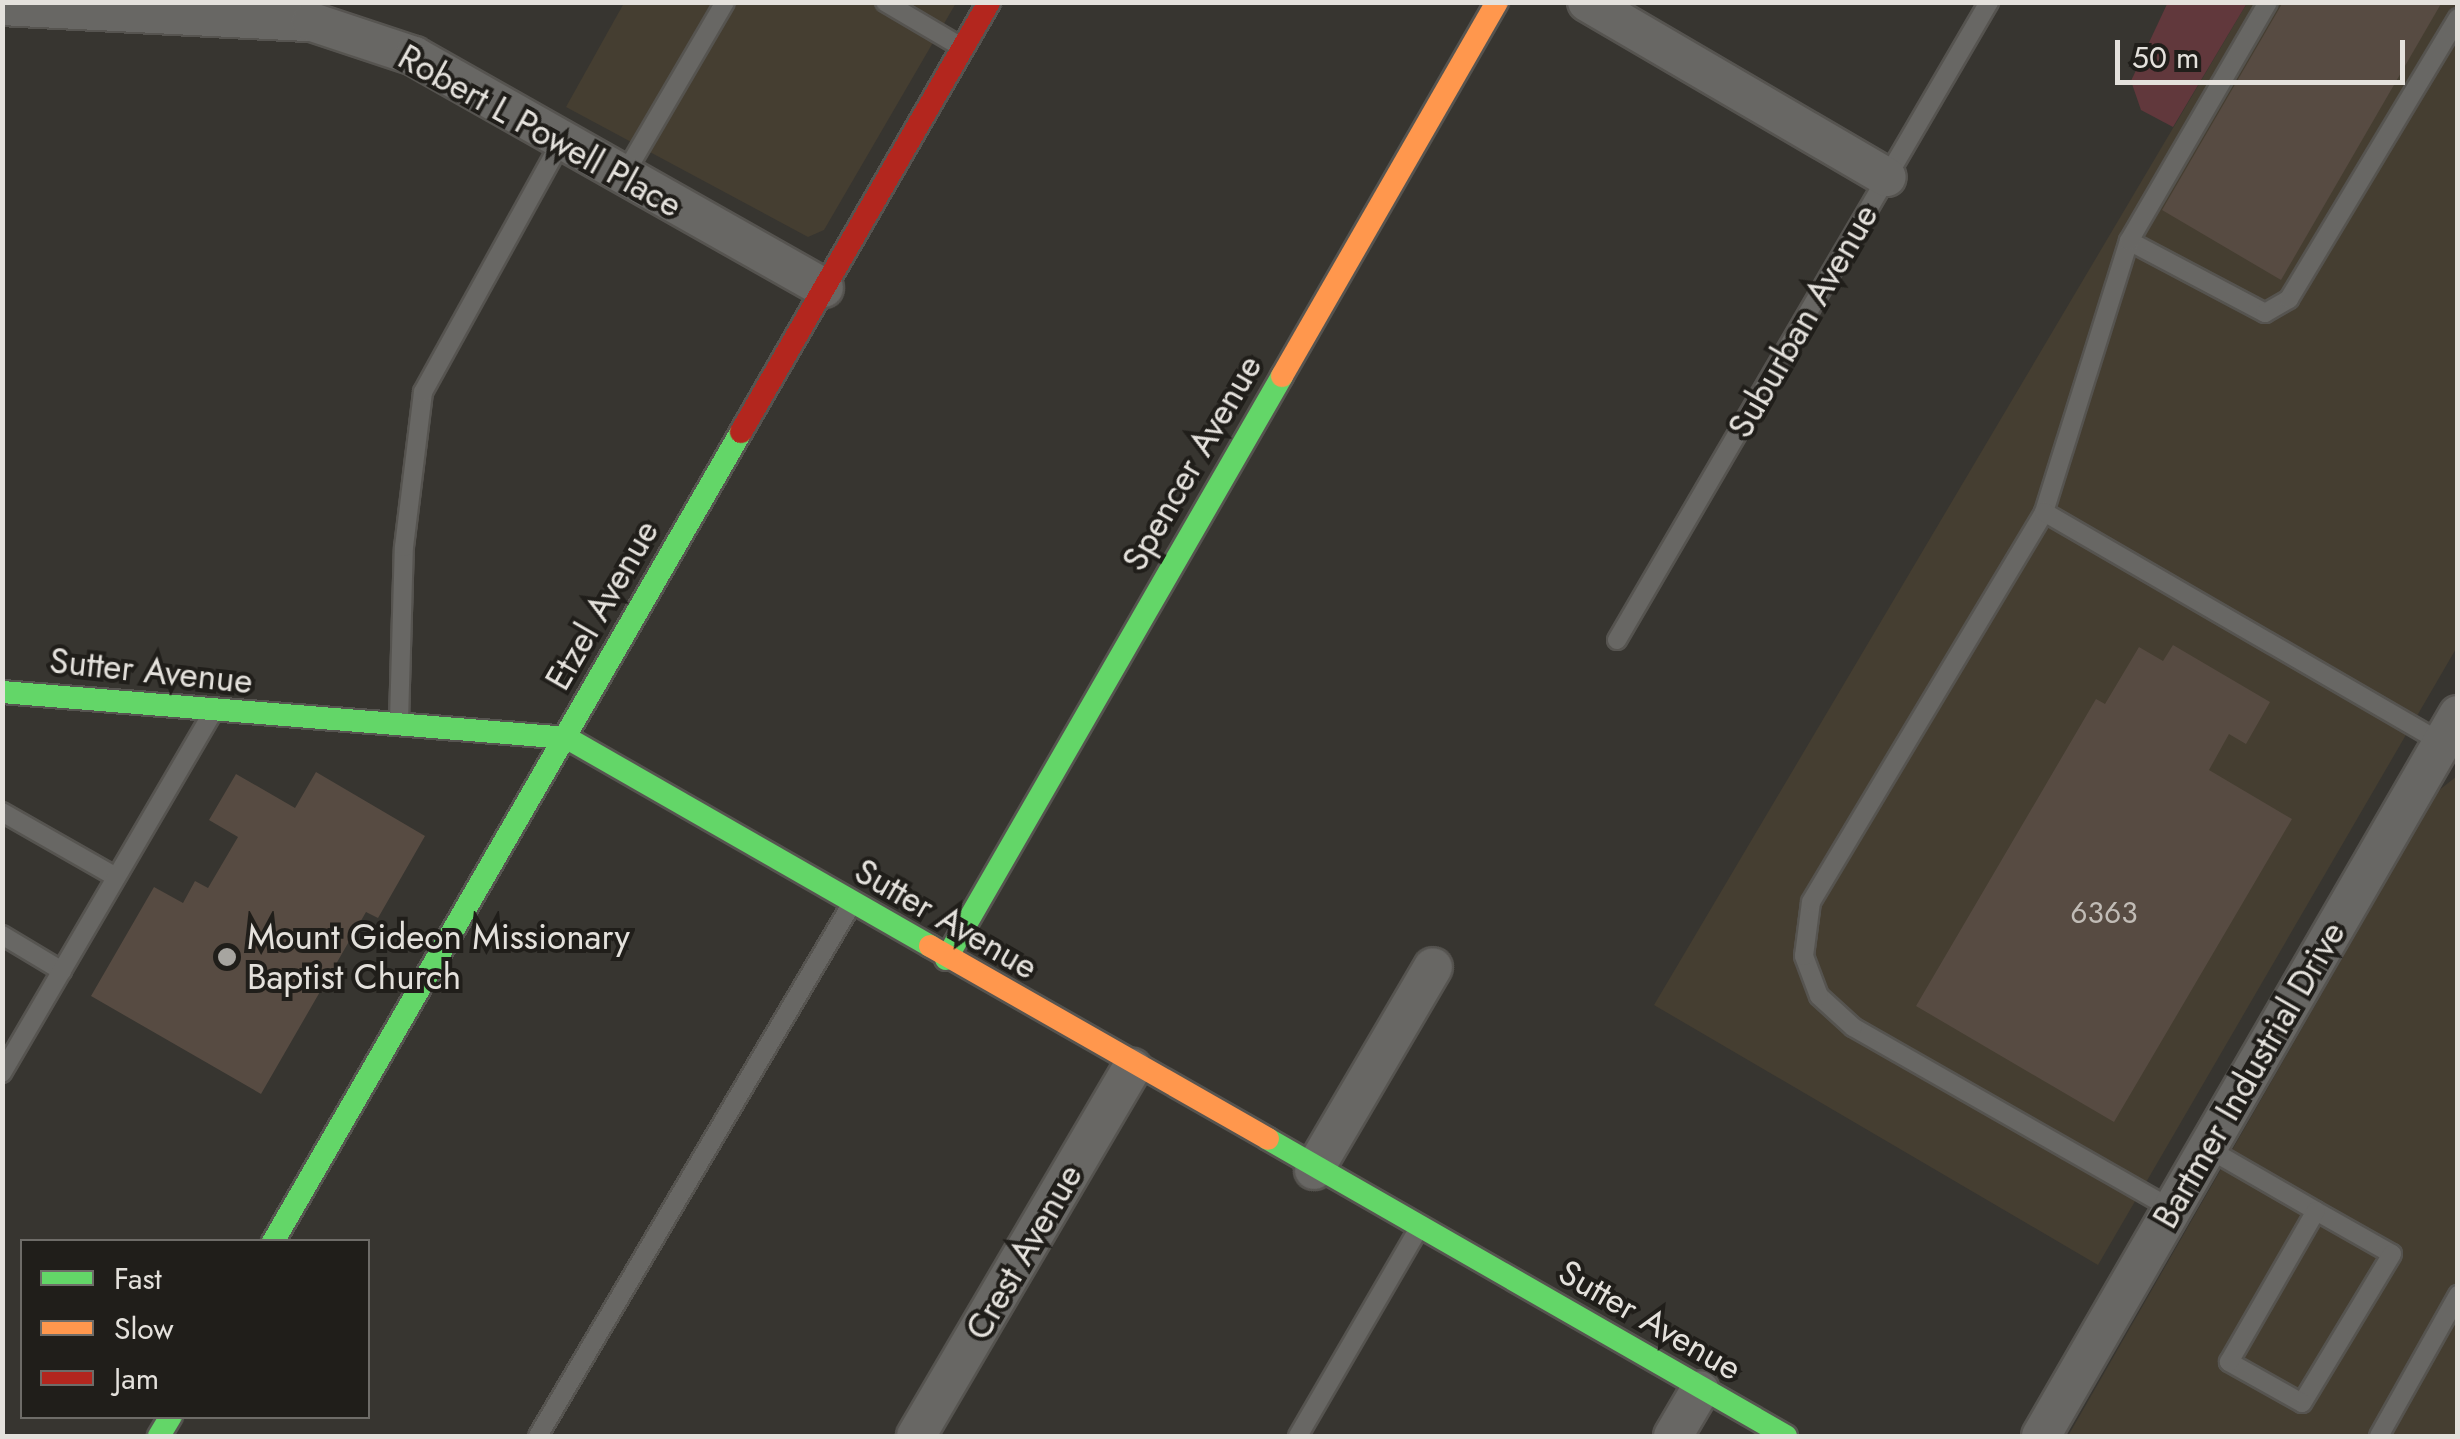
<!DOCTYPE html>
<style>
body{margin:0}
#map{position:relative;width:2460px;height:1439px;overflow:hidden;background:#373530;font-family:Jost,sans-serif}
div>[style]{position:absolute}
.built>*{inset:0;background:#453e31}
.green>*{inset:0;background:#61383c}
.building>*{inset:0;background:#574b42}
.roads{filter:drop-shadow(2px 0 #565450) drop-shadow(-2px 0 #565450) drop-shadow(0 2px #565450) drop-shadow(0 -2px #565450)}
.lane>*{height:18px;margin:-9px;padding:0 9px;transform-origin:9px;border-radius:9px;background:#686764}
.street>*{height:38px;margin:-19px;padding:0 19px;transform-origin:19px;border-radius:19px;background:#686764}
.fast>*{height:22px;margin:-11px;padding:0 11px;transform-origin:11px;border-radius:11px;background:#63d668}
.slow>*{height:22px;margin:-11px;padding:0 11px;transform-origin:11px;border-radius:11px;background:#ff974d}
.jam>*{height:22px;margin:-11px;padding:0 11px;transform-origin:11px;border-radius:11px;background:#b3261e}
.dots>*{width:28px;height:28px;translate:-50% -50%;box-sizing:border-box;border:5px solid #201e1a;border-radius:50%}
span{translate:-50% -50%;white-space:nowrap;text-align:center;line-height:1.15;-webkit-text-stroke:8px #201e1a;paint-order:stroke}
.number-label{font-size:30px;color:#c1bcb6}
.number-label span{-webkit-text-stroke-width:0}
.street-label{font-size:35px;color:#e4e1dc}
.poi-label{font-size:35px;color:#e4e1dc}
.left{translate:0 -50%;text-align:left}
.frame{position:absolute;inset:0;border:5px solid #e4e1dc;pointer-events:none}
.legend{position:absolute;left:20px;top:1239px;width:350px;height:180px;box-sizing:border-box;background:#201e1a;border:2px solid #6e6c68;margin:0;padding:12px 18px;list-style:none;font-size:30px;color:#e4e1dc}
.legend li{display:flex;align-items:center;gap:20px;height:50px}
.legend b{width:50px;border:2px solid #6e6c68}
.scale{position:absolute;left:2115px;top:40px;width:290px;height:45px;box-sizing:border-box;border:5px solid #e4e1dc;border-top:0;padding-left:12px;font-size:30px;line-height:35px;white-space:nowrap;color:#e4e1dc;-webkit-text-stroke:8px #201e1a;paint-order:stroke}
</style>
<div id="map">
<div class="built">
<i style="clip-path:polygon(624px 3px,956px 3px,824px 230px,808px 237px,566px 107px)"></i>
<i style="clip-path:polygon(2247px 3px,2457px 3px,2457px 647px,2098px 1265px,1654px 1005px)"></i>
<i style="clip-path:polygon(2457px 776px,2457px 1436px,2068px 1436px,2438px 791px)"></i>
</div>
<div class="green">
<i style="clip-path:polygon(2168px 2px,2247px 3px,2173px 127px,2141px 110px,2131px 81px)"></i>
</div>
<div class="building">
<i style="clip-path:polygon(2283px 2px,2442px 2px,2281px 280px,2162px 210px)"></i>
<i style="clip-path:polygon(2173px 645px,2270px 702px,2246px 744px,2229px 734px,2209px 770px,2292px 819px,2114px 1122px,1916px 1006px,2096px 699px,2105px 704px,2139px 647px,2163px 661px)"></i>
<i style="clip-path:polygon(316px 772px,425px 836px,378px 918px,366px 912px,261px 1094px,91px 996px,154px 887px,183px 903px,195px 881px,208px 888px,238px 837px,209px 820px,236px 774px,295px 808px)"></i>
</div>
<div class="roads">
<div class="lane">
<i style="left:885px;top:2px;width:85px;rotate:30.5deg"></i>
<i style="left:624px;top:175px;width:200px;rotate:-59.7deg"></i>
<i style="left:2129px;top:241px;width:154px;rotate:27.9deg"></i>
<i style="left:2265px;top:313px;width:28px;rotate:-30deg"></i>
<i style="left:2289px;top:299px;width:328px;rotate:-59deg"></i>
<i style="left:2044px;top:512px;width:284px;rotate:-72.6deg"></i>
<i style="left:2129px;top:241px;width:276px;rotate:-59.8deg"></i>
<i style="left:1617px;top:640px;width:739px;rotate:-59.75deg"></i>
<i style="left:399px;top:721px;width:174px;rotate:-88.4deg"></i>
<i style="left:404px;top:547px;width:156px;rotate:-83deg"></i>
<i style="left:423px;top:392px;width:288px;rotate:-61.1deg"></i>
<i style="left:2px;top:812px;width:131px;rotate:29.7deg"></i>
<i style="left:2px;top:935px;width:70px;rotate:31deg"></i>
<i style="left:2px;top:1073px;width:415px;rotate:-59.7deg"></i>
<i style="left:2207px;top:1148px;width:126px;rotate:30deg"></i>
<i style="left:2316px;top:1211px;width:87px;rotate:29.5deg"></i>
<i style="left:2392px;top:1254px;width:174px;rotate:121.1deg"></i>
<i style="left:2302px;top:1403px;width:84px;rotate:-150.7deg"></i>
<i style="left:2229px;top:1362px;width:174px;rotate:-60.1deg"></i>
<i style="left:2172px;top:1209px;width:367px;rotate:-150.3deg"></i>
<i style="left:1853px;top:1027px;width:46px;rotate:-137.6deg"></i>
<i style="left:1819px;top:996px;width:43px;rotate:-110.6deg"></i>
<i style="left:1804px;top:956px;width:54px;rotate:-82.6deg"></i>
<i style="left:1811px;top:902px;width:454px;rotate:-59.1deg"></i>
<i style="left:2044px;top:512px;width:459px;rotate:30.1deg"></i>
<i style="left:538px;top:1436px;width:616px;rotate:-59.48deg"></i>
<i style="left:1298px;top:1436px;width:238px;rotate:-59.8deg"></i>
<i style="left:2379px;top:1436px;width:162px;rotate:-60.7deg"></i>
</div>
<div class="street">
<i style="left:1587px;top:2px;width:347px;rotate:30.3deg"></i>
<i style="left:2px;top:6px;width:310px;rotate:3deg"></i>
<i style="left:312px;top:22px;width:108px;rotate:18.4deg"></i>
<i style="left:414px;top:56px;width:471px;rotate:29.5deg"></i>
<i style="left:1314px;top:1170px;width:235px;rotate:-59.6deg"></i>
<i style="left:916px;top:1436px;width:427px;rotate:-59.6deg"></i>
<i style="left:1673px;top:1436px;width:53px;rotate:-59.6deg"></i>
<i style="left:2041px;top:1436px;width:833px;rotate:-59.96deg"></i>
</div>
<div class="fast">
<i style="left:2px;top:692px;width:567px;rotate:4.65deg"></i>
<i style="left:567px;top:738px;width:418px;rotate:29.8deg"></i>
<i style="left:946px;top:959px;width:673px;rotate:-60.04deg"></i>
<i style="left:1268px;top:1139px;width:597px;rotate:29.83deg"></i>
<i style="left:273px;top:1242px;width:935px;rotate:-59.98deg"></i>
<i style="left:159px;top:1436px;width:23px;rotate:-59deg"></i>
</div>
<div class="slow">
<i style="left:1282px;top:376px;width:431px;rotate:-60.1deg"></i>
<i style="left:930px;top:946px;width:389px;rotate:29.7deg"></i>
</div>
<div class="jam">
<i style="left:741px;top:432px;width:496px;rotate:-60deg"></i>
</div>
</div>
<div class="dots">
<i style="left:227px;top:957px;background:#a7a5a0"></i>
</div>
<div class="number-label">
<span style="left:2104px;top:913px">6363</span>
</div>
<div class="street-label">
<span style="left:540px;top:131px;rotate:29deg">Robert L Powell Place</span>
<span style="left:1803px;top:321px;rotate:-60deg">Suburban Avenue</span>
<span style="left:1192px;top:463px;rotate:-60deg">Spencer Avenue</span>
<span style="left:602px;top:605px;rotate:-60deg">Etzel Avenue</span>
<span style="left:151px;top:671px;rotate:6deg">Sutter Avenue</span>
<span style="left:946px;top:919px;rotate:30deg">Sutter Avenue</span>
<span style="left:2249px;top:1075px;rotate:-60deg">Bartmer Industrial Drive</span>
<span style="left:1024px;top:1252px;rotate:-60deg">Crest Avenue</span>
<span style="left:1650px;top:1320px;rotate:30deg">Sutter Avenue</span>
</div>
<div class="poi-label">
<span class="left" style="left:247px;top:957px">Mount Gideon Missionary<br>Baptist Church</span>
</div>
<div class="frame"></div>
<ul class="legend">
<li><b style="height:12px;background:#63d668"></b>Fast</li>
<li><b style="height:12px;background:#ff974d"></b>Slow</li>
<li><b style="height:12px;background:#b3261e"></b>Jam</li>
</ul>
<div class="scale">50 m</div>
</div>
